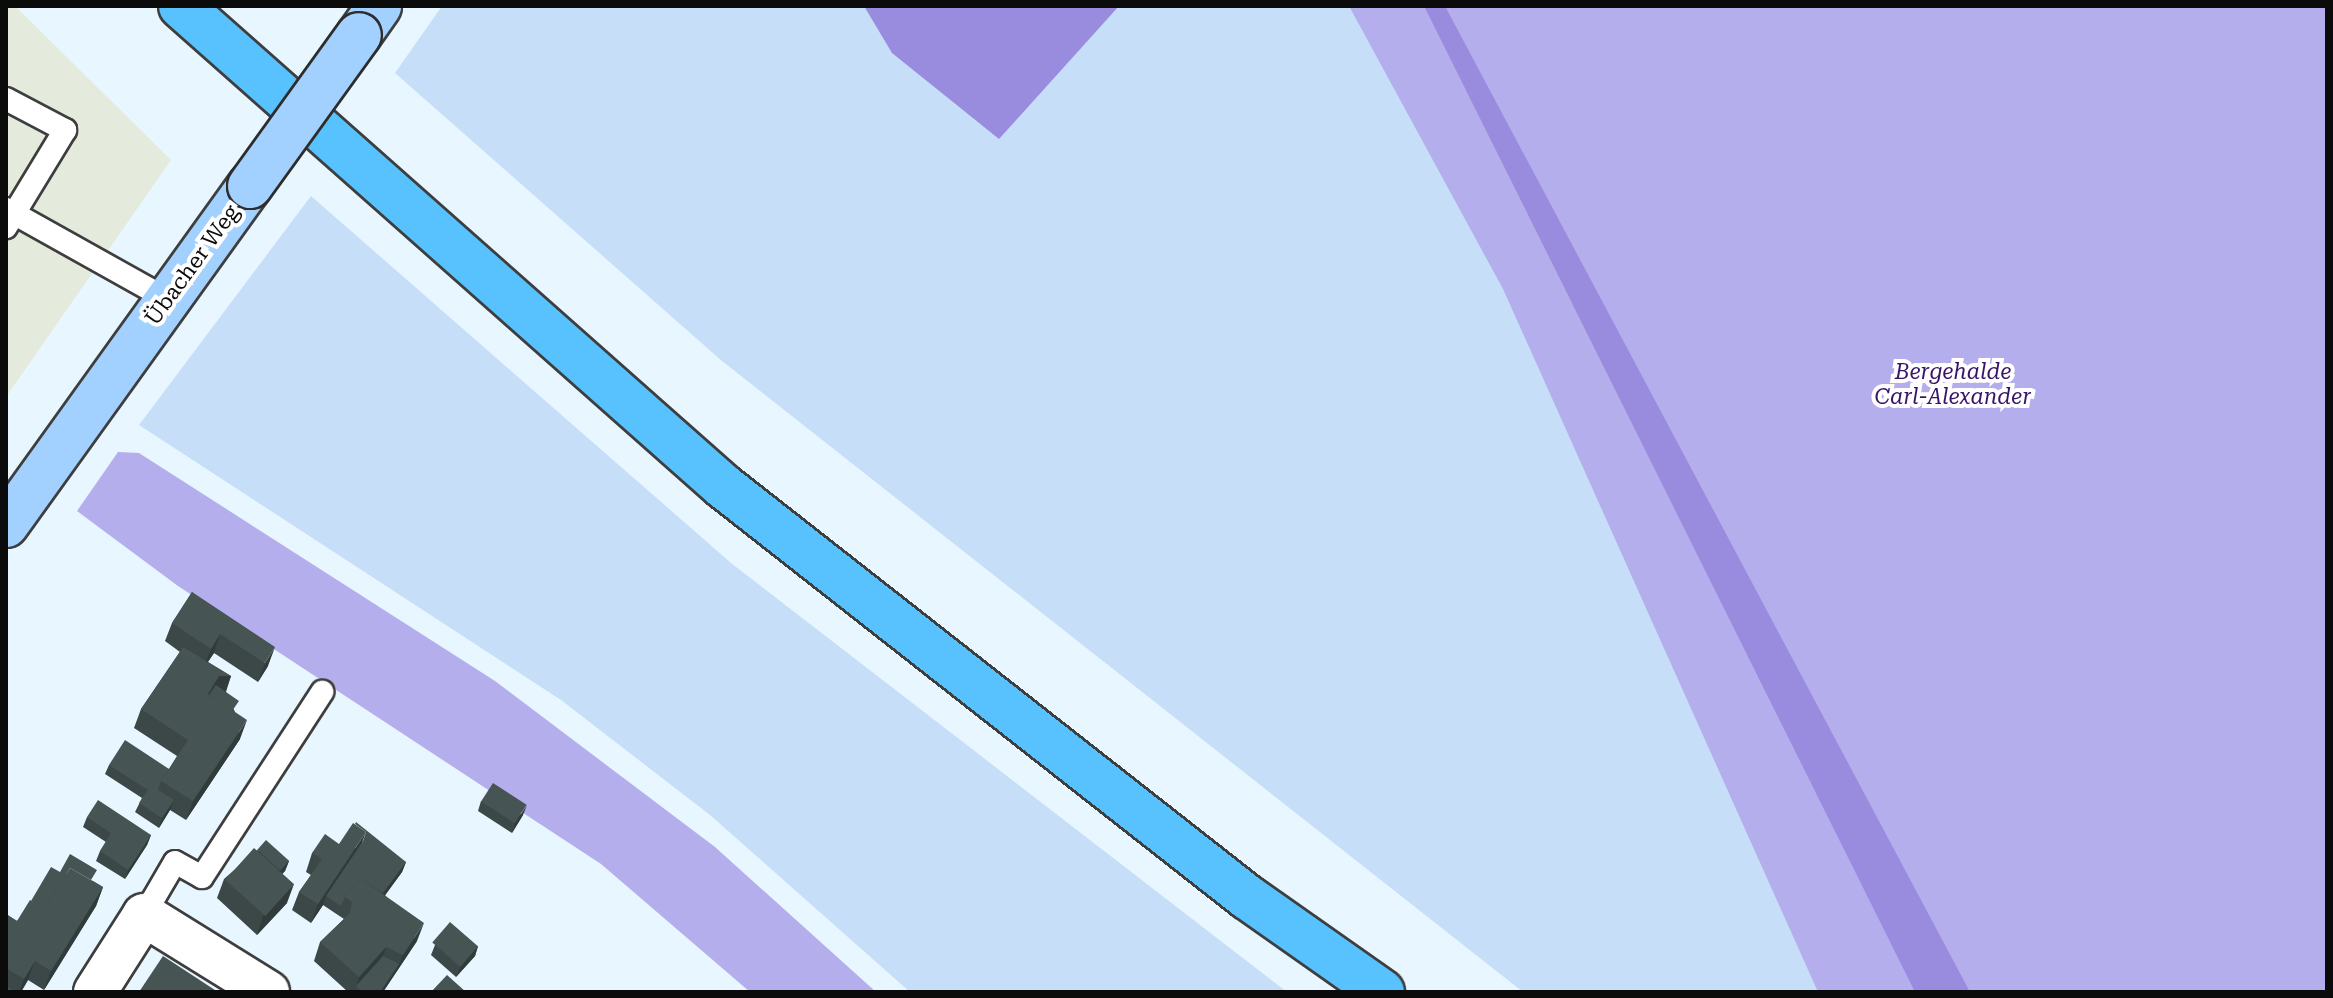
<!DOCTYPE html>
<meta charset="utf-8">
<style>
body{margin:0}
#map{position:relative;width:2333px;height:998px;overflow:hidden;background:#e8f6ff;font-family:"Roboto Serif",serif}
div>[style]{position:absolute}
.industrial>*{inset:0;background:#e4ebdd}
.farmland>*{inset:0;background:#c6def8}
.green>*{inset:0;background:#b4aeed}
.forest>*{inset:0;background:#998cdf}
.roads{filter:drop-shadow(2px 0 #3e3e3e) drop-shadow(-2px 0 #3e3e3e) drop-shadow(0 2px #3e3e3e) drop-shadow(0 -2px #3e3e3e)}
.lane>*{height:22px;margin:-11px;padding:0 11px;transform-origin:11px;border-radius:11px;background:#fff}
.street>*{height:42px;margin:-21px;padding:0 21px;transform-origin:21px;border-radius:21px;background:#fff}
.secondary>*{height:44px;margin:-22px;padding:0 22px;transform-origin:22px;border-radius:22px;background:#a3d1ff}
.primary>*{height:44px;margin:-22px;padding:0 22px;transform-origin:22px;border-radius:22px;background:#58c2ff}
.bridges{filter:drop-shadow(2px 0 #2d2d2d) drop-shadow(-2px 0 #2d2d2d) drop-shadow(0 2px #2d2d2d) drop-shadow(0 -2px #2d2d2d)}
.secondary-bridge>*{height:44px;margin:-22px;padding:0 22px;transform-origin:22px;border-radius:22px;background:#a3d1ff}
.wall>*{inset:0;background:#3c4848}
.shaded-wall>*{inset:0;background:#313b3b}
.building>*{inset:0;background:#465454;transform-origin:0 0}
span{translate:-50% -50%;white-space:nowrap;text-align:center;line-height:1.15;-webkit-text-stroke:8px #fff;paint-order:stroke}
.street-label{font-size:22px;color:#0b0b0b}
.park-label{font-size:22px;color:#371668;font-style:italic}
.frame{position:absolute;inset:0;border:8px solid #0b0b0b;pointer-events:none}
</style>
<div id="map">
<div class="industrial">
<i style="clip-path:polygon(6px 6px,15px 6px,171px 160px,6px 397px)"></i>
</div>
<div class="farmland">
<i style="clip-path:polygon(442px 6px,1384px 6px,1875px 992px,1523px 992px,722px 361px,395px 73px)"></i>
<i style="clip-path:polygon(311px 196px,731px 563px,1287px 992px,910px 992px,710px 815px,561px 700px,139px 425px)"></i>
</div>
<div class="green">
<i style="clip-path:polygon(1349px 6px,2327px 6px,2327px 992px,1818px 992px,1503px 289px)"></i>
<i style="clip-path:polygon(118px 452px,139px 453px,495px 681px,715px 847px,876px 992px,750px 992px,601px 864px,178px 586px,77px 511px)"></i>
</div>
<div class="forest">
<i style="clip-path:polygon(864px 6px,1119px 6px,999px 139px,892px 53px)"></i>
<i style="clip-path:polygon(1424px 6px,1445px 6px,1970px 992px,1915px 992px)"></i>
</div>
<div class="roads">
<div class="lane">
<i style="left:6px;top:99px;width:67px;rotate:27.7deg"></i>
<i style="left:65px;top:130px;width:114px;rotate:121.3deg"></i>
<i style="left:6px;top:209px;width:184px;rotate:29.2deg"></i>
<i style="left:144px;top:915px;width:61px;rotate:-59.7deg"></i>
<i style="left:175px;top:862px;width:31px;rotate:29deg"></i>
<i style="left:202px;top:877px;width:221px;rotate:-57deg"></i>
</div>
<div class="street">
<i style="left:95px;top:992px;width:91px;rotate:-57.5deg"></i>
<i style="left:144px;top:915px;width:146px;rotate:31.8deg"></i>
</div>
<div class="secondary">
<i style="left:359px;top:35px;width:35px;rotate:-55deg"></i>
<i style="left:6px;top:525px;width:418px;rotate:-54.3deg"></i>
</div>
<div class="primary">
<i style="left:181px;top:6px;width:724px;rotate:41.53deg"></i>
<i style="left:723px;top:486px;width:666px;rotate:38.11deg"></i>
<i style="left:1247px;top:897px;width:165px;rotate:35.1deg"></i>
</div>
</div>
<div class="bridges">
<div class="secondary-bridge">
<i style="left:250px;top:186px;width:186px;rotate:-54.2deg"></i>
</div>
</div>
<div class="wall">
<i style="clip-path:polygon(192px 592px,268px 666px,258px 682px,214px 653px,208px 662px,231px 676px,226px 692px,235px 712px,240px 739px,186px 820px,170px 810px,159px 828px,135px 812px,142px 798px,105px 774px,109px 765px,169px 769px,177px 756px,134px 728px,141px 709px,180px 652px,165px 641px,172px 623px)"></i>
<i style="clip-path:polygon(481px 801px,523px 815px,512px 833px,478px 811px)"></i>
<i style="clip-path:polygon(87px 817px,151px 835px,147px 845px,125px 879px,96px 861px,100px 851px,106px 842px,83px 827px)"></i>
<i style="clip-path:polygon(339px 844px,406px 862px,402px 872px,385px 895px,417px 941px,383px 992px,348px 992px,314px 961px,320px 942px,344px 919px,323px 905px,311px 923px,292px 910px,299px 892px,311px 875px,306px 872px,312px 853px)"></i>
<i style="clip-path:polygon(257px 850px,289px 861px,285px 871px,282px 874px,287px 903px,257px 935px,217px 898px,224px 879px)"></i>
<i style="clip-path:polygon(60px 872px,93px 881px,103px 887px,96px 906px,44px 990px,28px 980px,21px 992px,6px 992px,6px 914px,17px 921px)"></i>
<i style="clip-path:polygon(435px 945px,478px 946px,475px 956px,456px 977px,431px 955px)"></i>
</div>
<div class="shaded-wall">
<i style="clip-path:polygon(220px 634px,214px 653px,204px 667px,211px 649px)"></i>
<i style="clip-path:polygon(275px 647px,268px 666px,258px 682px,265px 663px)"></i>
<i style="clip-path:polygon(219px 676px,231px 676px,224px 695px,206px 705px,208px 694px)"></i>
<i style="clip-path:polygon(247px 720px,240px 739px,186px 820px,193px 801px)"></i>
<i style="clip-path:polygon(174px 800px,170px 810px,159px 828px,162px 818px)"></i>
<i style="clip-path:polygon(527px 805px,523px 815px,512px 833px,515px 823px)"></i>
<i style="clip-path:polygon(366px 832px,359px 851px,326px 896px,323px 905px,311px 923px,318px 904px)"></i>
<i style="clip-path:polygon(151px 835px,147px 845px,125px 879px,128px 870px)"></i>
<i style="clip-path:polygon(289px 861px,285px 871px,270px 887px,273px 877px)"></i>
<i style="clip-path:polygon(406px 862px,402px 872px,373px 912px,376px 902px)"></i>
<i style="clip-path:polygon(294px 884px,287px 903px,257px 935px,263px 916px)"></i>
<i style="clip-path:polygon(103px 887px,96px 906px,44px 990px,51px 971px)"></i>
<i style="clip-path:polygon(424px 923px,417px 941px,383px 992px,380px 992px,399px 964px,403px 955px)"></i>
<i style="clip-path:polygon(478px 946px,475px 956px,456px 977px,460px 967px)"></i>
<i style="clip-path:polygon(386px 947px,380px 966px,356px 986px,359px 977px)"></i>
<i style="clip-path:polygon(35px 961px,28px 980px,21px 992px,19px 992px,24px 979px)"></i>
</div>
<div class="building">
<i style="clip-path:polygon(192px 592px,275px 647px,265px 663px,220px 634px,211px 649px,172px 623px)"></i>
<i style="clip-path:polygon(183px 647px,231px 676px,219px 676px,208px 694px,247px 720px,193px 801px,161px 781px,188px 740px,141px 709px)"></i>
<i style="left:216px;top:685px;width:28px;height:12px;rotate:35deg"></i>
<i style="clip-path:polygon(125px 740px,169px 769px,161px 781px,158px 790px,174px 800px,162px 818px,139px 803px,148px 790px,109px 765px)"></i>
<i style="left:493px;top:783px;width:40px;height:22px;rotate:33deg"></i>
<i style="clip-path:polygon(98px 800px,151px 835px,128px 870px,100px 851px,111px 833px,87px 817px)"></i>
<i style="clip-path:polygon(356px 822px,406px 862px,383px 893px,360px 878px,345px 897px,341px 906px,326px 896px,363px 841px,366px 832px,355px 824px)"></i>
<i style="clip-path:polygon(353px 823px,366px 832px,318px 904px,299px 892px,322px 859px,312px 853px,325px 834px,339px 844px)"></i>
<i style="left:266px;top:840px;width:31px;height:13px;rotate:42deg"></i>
<i style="left:254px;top:848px;width:54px;height:43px;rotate:42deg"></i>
<i style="clip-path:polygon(70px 854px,97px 870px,91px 880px,70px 868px,44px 909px,31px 901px,51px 867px,60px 872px)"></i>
<i style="clip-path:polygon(70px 868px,103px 887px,51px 971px,35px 961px,24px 979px,6px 968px,6px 914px,17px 921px,30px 900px,44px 909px)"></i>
<i style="clip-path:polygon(360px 878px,424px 923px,403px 955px,386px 947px,359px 977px,320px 942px,350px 913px,352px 902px,345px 897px)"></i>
<i style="left:450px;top:922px;width:37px;height:27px;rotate:41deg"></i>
<i style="clip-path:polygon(163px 956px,218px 992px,139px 992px)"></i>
<i style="clip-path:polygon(383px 956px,399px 964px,380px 992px,362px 992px,356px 986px)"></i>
<i style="clip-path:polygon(447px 975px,466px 992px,431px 992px)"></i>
<i style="clip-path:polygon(6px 986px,15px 992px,6px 992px)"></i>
</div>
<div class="street-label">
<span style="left:192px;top:265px;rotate:-54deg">Übacher Weg</span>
</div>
<div class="park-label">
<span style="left:1953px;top:384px">Bergehalde<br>Carl-Alexander</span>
</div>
<div class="frame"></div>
</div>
